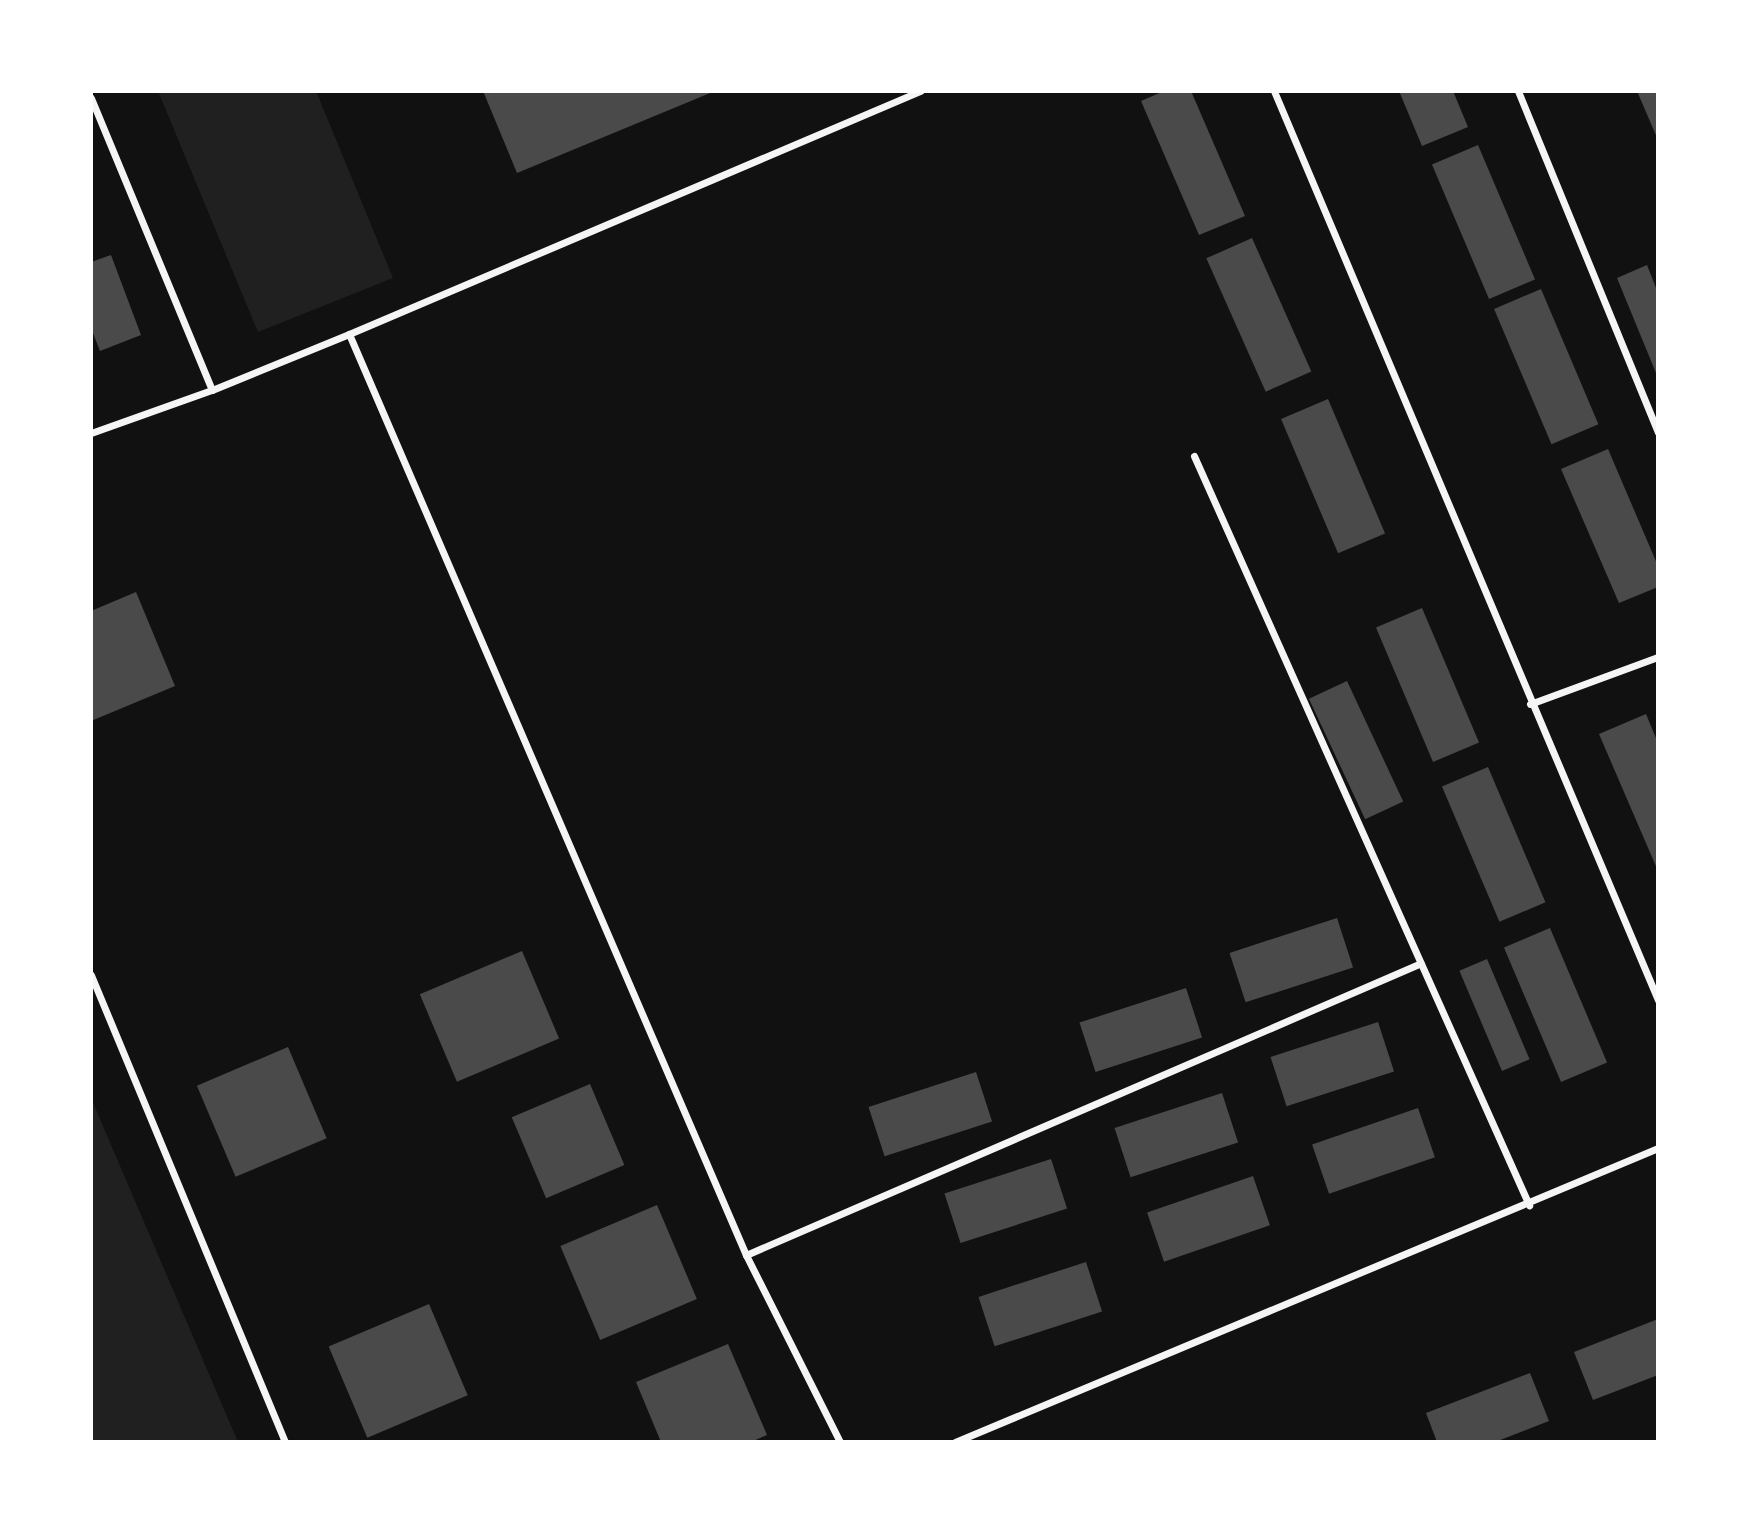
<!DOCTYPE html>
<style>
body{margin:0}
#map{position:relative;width:1749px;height:1533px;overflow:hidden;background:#111;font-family:Ubuntu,sans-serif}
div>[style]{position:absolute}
.green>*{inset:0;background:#202020}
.building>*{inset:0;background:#4a4a4a;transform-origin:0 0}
.minor>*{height:7px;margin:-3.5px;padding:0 3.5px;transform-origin:3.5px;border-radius:3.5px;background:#f5f5f5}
span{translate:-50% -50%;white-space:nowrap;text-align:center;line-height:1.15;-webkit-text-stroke:5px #fff;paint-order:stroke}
.frame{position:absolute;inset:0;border:93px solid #fff;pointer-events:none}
</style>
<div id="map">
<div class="green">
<i style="clip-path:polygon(158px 91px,316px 91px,393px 278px,258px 332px)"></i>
<i style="clip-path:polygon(91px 1098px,238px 1442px,91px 1442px)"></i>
</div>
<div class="building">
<i style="clip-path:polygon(483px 91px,715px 91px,517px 173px)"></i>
<i style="clip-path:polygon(1164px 91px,1191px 91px,1245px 216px,1199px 235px,1141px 101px)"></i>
<i style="clip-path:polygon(1399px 91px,1453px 91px,1468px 127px,1422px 146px)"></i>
<i style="clip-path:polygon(1637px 91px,1658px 91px,1658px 140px)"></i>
<i style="left:1478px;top:145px;width:146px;height:50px;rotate:67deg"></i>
<i style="left:1252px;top:238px;width:146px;height:50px;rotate:66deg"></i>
<i style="clip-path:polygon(111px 255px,141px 335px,100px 351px,91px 328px,91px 262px)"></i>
<i style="clip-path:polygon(1647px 265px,1658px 293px,1656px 373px,1617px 278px)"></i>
<i style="left:1541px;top:289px;width:147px;height:51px;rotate:67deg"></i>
<i style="left:1328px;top:399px;width:146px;height:51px;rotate:67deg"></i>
<i style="clip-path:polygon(1608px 449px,1658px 566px,1658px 587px,1619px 603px,1561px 469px)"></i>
<i style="clip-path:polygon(136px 592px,175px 686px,91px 721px,91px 611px)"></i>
<i style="left:1422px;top:608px;width:146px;height:50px;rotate:67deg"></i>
<i style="left:1347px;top:681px;width:133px;height:42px;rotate:65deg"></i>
<i style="clip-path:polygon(1646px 714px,1658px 743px,1658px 871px,1599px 734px)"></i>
<i style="left:1488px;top:767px;width:147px;height:50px;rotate:67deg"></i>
<i style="left:1337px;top:918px;width:52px;height:113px;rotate:72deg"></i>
<i style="left:1550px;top:928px;width:146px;height:50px;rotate:67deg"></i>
<i style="left:522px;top:951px;width:95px;height:111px;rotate:67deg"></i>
<i style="left:1487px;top:959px;width:109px;height:30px;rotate:67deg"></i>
<i style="left:1186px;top:988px;width:52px;height:112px;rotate:72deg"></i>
<i style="left:1378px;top:1022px;width:52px;height:113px;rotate:72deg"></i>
<i style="left:288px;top:1047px;width:99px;height:99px;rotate:67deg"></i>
<i style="left:976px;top:1072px;width:52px;height:113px;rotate:72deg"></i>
<i style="left:590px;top:1084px;width:88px;height:85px;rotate:67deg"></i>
<i style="left:1222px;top:1093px;width:52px;height:113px;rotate:72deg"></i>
<i style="left:1418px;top:1108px;width:52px;height:112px;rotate:71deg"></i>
<i style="left:1051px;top:1159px;width:52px;height:112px;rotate:72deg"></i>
<i style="left:1253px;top:1176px;width:52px;height:112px;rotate:71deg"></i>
<i style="left:657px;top:1205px;width:102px;height:105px;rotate:67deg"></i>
<i style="left:1086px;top:1262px;width:52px;height:113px;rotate:72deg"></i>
<i style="left:429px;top:1304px;width:99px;height:109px;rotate:67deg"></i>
<i style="clip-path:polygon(1658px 1319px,1658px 1375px,1593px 1400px,1574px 1352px)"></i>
<i style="clip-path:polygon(728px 1344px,767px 1435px,751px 1442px,661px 1442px,636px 1382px)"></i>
<i style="clip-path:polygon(1530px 1373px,1549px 1421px,1495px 1442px,1437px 1442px,1426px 1413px)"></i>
</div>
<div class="minor">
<i style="left:1274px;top:91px;width:987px;rotate:67.1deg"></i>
<i style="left:1518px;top:91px;width:369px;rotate:67.7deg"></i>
<i style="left:91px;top:98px;width:316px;rotate:67.5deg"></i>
<i style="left:349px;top:334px;width:1003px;rotate:66.68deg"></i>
<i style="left:746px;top:1255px;width:209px;rotate:63.3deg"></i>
<i style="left:91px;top:433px;width:128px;rotate:-19.6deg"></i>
<i style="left:212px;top:390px;width:148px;rotate:-22.2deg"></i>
<i style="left:349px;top:334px;width:621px;rotate:-23.05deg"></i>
<i style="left:1194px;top:456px;width:821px;rotate:65.9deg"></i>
<i style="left:1530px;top:704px;width:136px;rotate:-20.2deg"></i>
<i style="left:91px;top:975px;width:506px;rotate:67.44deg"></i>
<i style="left:746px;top:1255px;width:735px;rotate:-23.39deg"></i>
<i style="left:955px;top:1442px;width:762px;rotate:-22.7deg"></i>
</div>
<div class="frame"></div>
</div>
